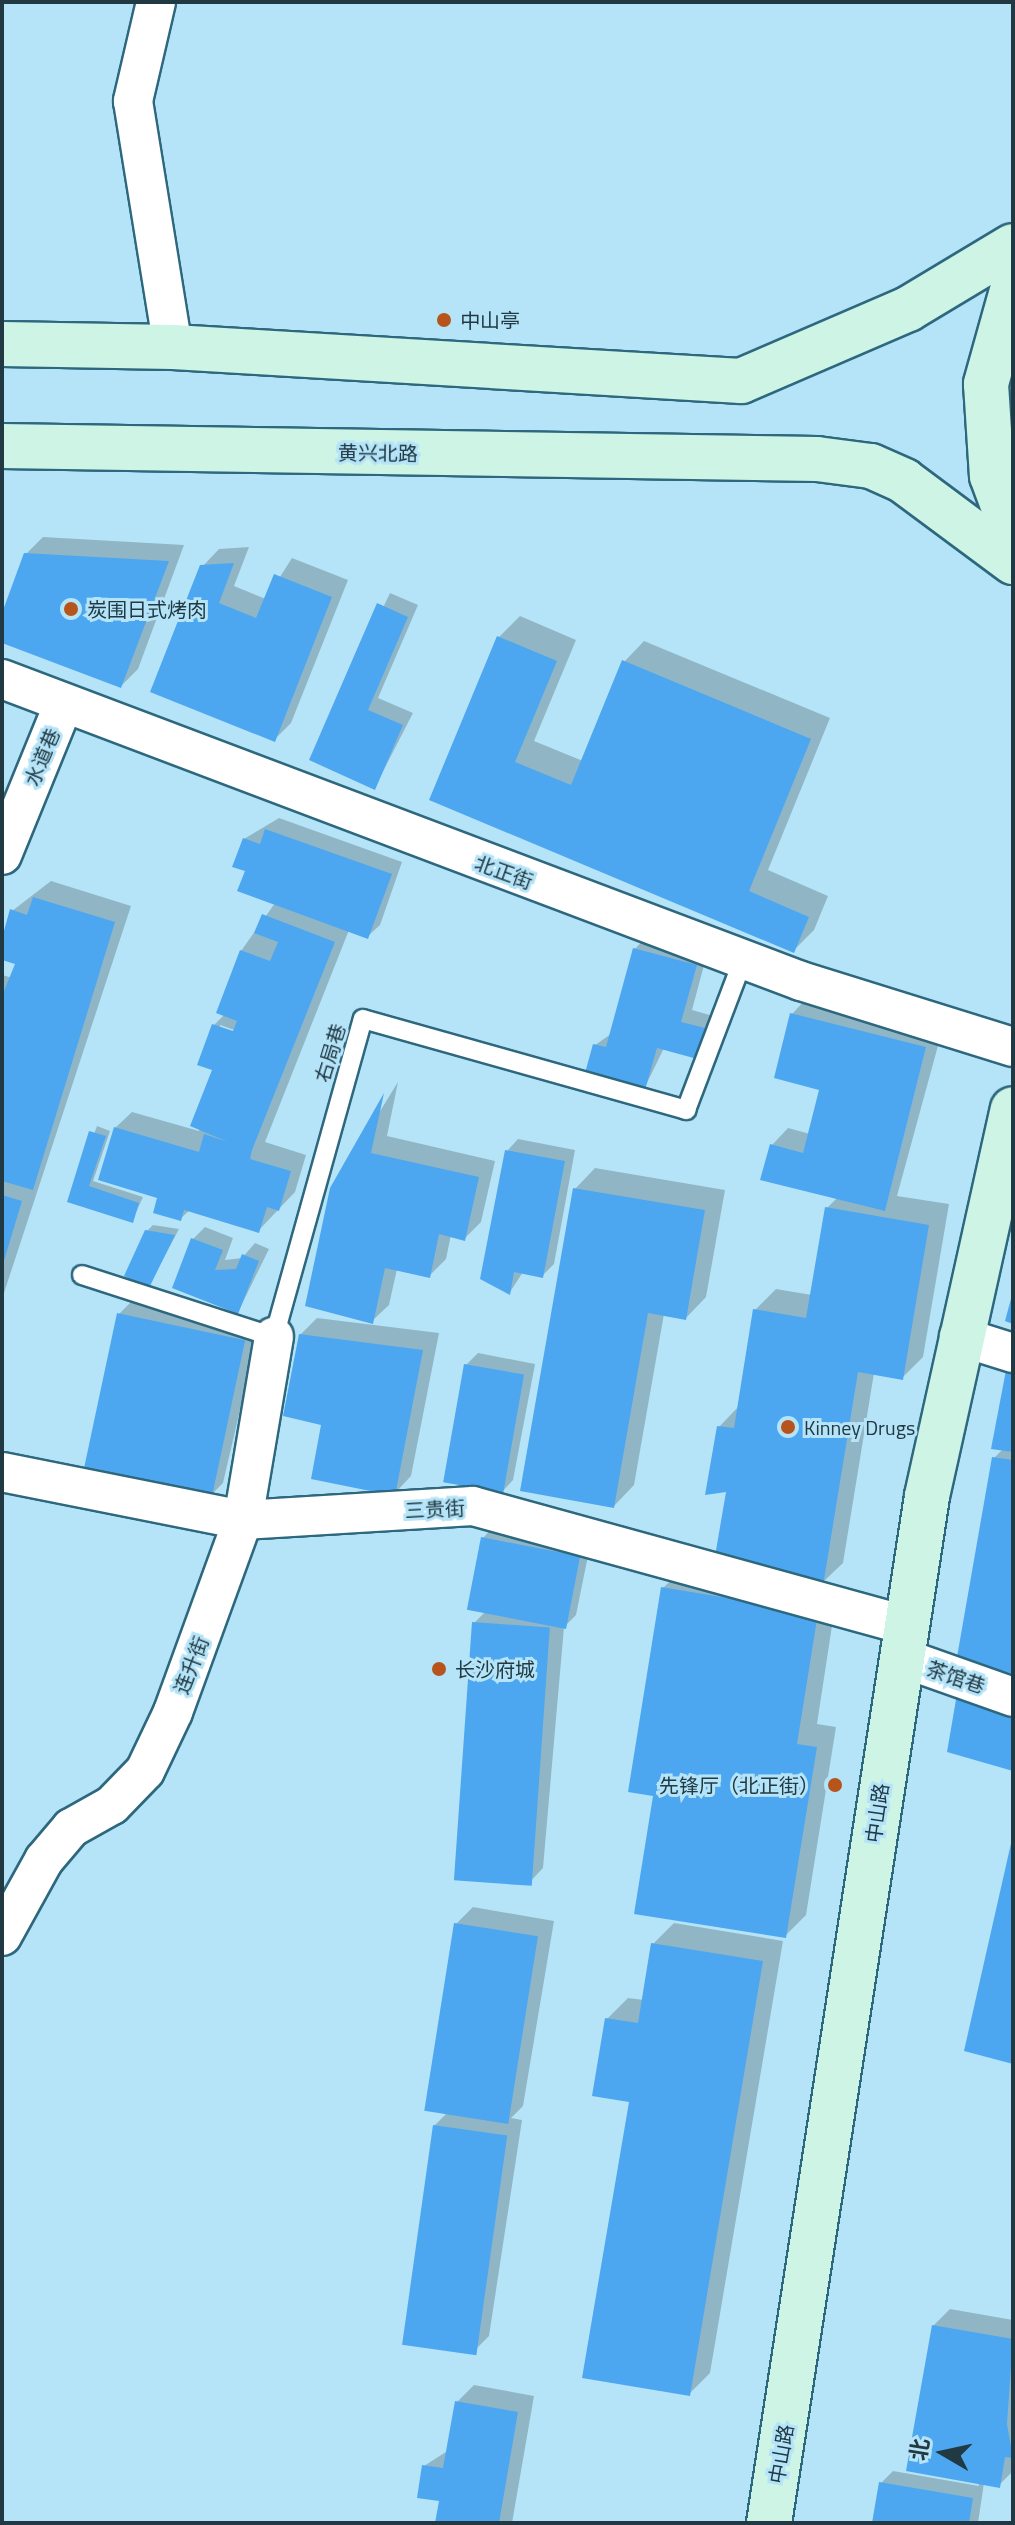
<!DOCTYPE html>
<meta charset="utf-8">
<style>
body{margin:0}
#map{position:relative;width:1015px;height:2525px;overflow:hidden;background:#b5e4f8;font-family:"Titillium Web","Noto Sans SC",sans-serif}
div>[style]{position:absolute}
.shadow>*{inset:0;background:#0003}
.building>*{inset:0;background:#4ca7f0;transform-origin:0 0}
.roads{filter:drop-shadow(2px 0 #2d687e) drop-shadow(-2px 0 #2d687e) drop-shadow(0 2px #2d687e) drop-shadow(0 -2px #2d687e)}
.lane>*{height:18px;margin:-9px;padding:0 9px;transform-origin:9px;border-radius:9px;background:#fff}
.street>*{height:38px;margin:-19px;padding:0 19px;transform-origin:19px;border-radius:19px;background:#fff}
.secondary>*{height:44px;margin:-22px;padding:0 22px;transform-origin:22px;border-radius:22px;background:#cef4e6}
.dots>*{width:22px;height:22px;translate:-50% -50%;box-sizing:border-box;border:4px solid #b5e4f8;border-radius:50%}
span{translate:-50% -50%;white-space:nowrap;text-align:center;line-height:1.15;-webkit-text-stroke:6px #b5e4f8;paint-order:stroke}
.poi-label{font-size:20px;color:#203943}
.left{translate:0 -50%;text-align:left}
.right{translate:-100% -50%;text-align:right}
.street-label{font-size:20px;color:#203943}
.frame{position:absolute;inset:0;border:4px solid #203943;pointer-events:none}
.north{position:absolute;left:903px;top:2413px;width:80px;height:80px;-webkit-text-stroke:6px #b5e4f8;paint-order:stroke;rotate:279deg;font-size:22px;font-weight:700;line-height:32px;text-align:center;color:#203943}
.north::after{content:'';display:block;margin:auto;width:28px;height:36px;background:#203943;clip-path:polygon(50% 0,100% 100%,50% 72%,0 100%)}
</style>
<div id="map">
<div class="shadow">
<i style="clip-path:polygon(43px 537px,184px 545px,138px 669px,121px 686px,2px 641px,2px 618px,26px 554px)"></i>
<i style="clip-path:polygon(249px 547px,234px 586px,266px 599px,292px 558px,348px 580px,291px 723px,274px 740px,202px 567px,219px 549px)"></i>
<i style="clip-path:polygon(390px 593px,418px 605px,378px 698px,413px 713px,375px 787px,311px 759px)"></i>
<i style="clip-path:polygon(520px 616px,576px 640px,534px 741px,583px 761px,624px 662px,644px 641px,830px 718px,768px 870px,828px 896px,814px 930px,794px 950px,431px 799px,499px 637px)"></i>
<i style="clip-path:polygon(evenodd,279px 818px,402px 862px,380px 925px,368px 936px,349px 930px,265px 1142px,306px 1155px,295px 1192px,259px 1230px,190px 1210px,180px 1219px,115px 1128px,132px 1112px,199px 1131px,214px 1069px,214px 1025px,225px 1014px,241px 951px,275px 903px,247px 870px,244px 839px,279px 818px,220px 1025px,243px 1033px,220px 1029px,220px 1025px)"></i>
<i style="clip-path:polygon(51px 881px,131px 906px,2px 1299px,2px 975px,13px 978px,18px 963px,2px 958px,2px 945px,12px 911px)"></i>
<i style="clip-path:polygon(646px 937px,707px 954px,692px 1010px,731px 1021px,712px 1061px,664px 1048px,645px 1087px,595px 1045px,611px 1034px,635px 949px)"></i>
<i style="clip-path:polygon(808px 997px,942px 1031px,897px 1196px,949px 1204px,923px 1357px,902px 1378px,874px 1373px,843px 1563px,822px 1583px,728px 1490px,719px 1427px,739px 1406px,755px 1310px,776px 1289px,812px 1295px,827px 1208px,838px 1197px,772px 1145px,788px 1128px,810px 1134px,822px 1088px,792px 1014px)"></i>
<i style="clip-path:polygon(398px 1082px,387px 1136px,495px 1161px,481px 1222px,464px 1239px,451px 1235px,446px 1259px,429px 1276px,397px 1269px,389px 1305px,372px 1321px,332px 1189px)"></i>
<i style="clip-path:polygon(97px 1126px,110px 1131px,93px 1181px,143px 1197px,132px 1221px,69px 1200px)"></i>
<i style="clip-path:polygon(518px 1139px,575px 1150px,554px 1264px,542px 1276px,523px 1272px,510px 1292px,507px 1151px)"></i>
<i style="clip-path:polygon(595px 1168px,725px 1190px,706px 1297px,686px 1318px,664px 1314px,634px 1485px,614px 1506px,575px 1189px)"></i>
<i style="clip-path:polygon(153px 1225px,179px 1229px,149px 1286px,147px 1231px)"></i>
<i style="clip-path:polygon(205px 1227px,233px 1238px,225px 1260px,242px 1258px,255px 1243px,269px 1249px,238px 1312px,193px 1239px)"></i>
<i style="clip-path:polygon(136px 1297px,260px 1324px,223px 1483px,206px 1500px,119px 1314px)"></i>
<i style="clip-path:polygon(317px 1318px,439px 1333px,411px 1476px,395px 1493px,323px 1424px,300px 1335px)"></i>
<i style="clip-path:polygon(478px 1353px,535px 1364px,513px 1480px,502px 1492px,466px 1365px)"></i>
<i style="clip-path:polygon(1013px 1362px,1013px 1672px,994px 1458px,1004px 1448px)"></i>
<i style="clip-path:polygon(494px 1526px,590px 1546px,576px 1615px,564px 1627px,543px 1868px,527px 1885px,474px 1623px,485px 1612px,483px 1538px)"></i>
<i style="clip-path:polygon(684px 1568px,837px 1593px,817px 1724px,836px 1727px,806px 1915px,785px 1936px,655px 1795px,663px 1588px)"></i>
<i style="clip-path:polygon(473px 1907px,554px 1921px,523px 2106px,511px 2118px,522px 2120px,489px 2336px,472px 2353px,434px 2126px,448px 2112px,456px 1924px)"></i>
<i style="clip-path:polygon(674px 1923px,783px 1941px,710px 2373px,689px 2394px,631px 2101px,607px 2019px,628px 1998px,644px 2000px,653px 1944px)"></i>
<i style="clip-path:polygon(950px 2309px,1013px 2320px,1013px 2471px,999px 2485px,984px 2483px,978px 2523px,874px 2523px,881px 2483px,893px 2471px,979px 2486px,933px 2326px)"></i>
<i style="clip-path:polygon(474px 2385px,534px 2396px,512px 2523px,437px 2523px,441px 2500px,424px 2466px,449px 2450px,457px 2402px)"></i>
</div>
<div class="building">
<i style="clip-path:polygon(24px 553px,169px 561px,121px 688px,2px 643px,2px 613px)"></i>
<i style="clip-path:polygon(234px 563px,219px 603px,256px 618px,274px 574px,332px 597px,275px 742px,150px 692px,200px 565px)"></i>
<i style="clip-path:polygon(377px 603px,408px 617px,368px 710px,403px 725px,375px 790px,309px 760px)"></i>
<i style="clip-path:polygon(497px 636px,557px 661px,515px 762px,571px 785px,622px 660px,811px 739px,749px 891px,809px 917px,794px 953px,429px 800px)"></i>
<i style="clip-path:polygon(265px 829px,392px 874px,368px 939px,237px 891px,245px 871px,232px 867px,243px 838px,260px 844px)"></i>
<i style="clip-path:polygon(33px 897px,115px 922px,33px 1190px,2px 1181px,2px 996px,15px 964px,2px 960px,2px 938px,10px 909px,27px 915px)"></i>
<i style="clip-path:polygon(262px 914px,335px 942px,252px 1150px,250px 1159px,291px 1171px,279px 1211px,267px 1207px,259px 1233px,184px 1210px,181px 1221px,153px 1213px,157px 1198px,98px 1180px,114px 1127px,199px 1152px,204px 1134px,228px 1142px,190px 1126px,212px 1070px,197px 1065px,212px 1024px,233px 1031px,237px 1021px,216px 1013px,240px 950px,270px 961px,278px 942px,254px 933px)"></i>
<i style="clip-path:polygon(633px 948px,697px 965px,681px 1022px,721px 1032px,712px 1063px,657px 1048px,645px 1090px,585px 1073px,593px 1044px,606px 1047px)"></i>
<i style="clip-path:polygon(790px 1013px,926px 1047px,885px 1211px,760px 1180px,770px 1144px,803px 1153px,819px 1090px,774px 1078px)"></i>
<i style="clip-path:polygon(384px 1093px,371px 1153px,479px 1177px,465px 1241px,439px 1234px,430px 1278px,385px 1268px,373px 1324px,305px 1306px,330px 1188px)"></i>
<i style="clip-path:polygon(89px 1131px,106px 1136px,89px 1186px,139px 1203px,133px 1223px,67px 1202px)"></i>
<i style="clip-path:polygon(505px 1150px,565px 1161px,543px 1278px,514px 1272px,510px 1295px,480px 1279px)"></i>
<i style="clip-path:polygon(573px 1188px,705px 1210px,686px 1320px,648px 1313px,614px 1508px,520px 1491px)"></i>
<i style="clip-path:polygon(2px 1195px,22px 1201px,3px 1264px,2px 1263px)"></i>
<i style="clip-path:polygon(825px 1207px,929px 1225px,903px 1380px,858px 1372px,823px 1586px,713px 1568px,726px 1492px,705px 1495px,717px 1426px,734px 1428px,753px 1309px,806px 1318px)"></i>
<i style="clip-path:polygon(145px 1230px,175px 1235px,149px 1288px,124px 1276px)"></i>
<i style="clip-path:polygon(191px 1238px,223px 1250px,215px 1270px,236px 1269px,242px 1254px,259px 1261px,238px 1314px,172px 1288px)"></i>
<i style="clip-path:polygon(1012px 1295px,1013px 1295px,1013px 1324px,1005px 1321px)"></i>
<i style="left:117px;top:1313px;width:131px;height:165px;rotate:12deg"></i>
<i style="clip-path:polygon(299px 1334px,423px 1350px,395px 1496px,311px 1479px,321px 1425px,283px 1416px)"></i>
<i style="left:464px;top:1364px;width:61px;height:120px;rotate:10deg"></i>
<i style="clip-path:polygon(1007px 1365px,1013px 1367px,1013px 1452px,991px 1449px)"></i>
<i style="clip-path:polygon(992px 1457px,1013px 1460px,1013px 1674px,957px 1657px)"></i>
<i style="left:481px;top:1537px;width:101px;height:74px;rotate:11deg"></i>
<i style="clip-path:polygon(661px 1587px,818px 1613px,797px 1744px,817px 1747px,786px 1938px,634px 1914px,653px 1796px,628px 1792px)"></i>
<i style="left:472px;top:1622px;width:78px;height:259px;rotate:4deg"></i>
<i style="clip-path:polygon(958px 1688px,1013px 1705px,1013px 1771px,947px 1752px)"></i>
<i style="clip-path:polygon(1012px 1839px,1013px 1839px,1013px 2064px,964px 2051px)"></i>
<i style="left:454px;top:1923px;width:85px;height:190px;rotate:9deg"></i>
<i style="clip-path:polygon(651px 1943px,763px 1961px,690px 2396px,582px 2378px,629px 2102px,592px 2096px,605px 2018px,638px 2023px)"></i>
<i style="left:433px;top:2125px;width:75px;height:222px;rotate:8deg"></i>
<i style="clip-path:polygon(932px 2325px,1013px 2339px,1007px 2424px,1013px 2458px,1005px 2457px,1000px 2488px,906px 2471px)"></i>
<i style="clip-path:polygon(455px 2401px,518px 2412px,499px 2523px,435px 2523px,439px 2501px,417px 2498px,422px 2465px,443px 2468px)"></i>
<i style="clip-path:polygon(879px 2482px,973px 2498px,969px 2523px,872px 2523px)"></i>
</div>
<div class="roads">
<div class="lane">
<i style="left:82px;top:1275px;width:202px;rotate:17.9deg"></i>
<i style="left:274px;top:1337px;width:330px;rotate:-74.4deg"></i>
<i style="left:363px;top:1019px;width:336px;rotate:15.7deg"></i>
<i style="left:686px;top:1110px;width:160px;rotate:-69.2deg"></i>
</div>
<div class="street">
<i style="left:156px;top:2px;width:102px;rotate:103.1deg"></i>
<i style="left:133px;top:101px;width:249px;rotate:80.8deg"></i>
<i style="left:2px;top:679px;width:854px;rotate:20.71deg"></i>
<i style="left:801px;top:981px;width:222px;rotate:17.3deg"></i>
<i style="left:2px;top:855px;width:164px;rotate:-67.8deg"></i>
<i style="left:959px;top:1336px;width:57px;rotate:17.5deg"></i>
<i style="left:2px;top:1472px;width:246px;rotate:11.3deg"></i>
<i style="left:243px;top:1520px;width:230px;rotate:-3.5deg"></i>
<i style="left:473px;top:1506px;width:449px;rotate:15.4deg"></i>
<i style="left:900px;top:1657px;width:120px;rotate:19.5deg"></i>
<i style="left:2px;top:1936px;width:87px;rotate:-61.1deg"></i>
<i style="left:44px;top:1860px;width:42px;rotate:-49.8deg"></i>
<i style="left:71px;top:1828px;width:47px;rotate:-29.3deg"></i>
<i style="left:112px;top:1805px;width:47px;rotate:-45.9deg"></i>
<i style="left:145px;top:1771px;width:65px;rotate:-64.6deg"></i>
<i style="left:173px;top:1712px;width:204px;rotate:-70deg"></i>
<i style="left:243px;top:1520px;width:186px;rotate:-80.4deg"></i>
</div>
<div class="secondary">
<i style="left:1013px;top:287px;width:101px;rotate:105.6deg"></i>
<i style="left:986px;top:384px;width:92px;rotate:86.3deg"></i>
<i style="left:992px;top:476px;width:61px;rotate:69.8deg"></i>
<i style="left:2px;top:344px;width:171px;rotate:1deg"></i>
<i style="left:173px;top:347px;width:569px;rotate:3.43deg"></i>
<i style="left:741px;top:381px;width:182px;rotate:-23.3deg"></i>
<i style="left:908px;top:309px;width:122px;rotate:-31deg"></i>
<i style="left:2px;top:446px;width:815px;rotate:0.91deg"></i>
<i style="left:817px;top:459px;width:54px;rotate:7.4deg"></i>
<i style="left:871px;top:466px;width:36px;rotate:24deg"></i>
<i style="left:904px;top:481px;width:136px;rotate:36.6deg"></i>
<i style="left:769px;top:2523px;width:1039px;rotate:-81.25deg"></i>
<i style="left:927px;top:1496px;width:396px;rotate:-77.5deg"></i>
</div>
</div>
<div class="dots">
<i style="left:444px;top:320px;background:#b7541c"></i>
<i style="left:71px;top:609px;background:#b7541c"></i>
<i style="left:788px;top:1427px;background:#b7541c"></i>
<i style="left:439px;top:1669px;background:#b7541c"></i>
<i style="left:835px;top:1785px;background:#b7541c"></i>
</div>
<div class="poi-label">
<span class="left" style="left:460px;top:320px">中山亭</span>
<span class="left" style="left:87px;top:609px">炭围日式烤肉</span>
<span class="left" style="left:804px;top:1427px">Kinney Drugs</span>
<span class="left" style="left:455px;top:1669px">长沙府城</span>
<span class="right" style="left:819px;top:1785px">先锋厅（北正街）</span>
</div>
<div class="street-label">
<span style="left:378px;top:453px;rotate:1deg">黄兴北路</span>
<span style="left:42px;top:757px;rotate:-67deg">水道巷</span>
<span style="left:504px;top:872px;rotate:20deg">北正街</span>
<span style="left:330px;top:1053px;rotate:-73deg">右局巷</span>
<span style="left:435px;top:1509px;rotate:-3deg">三贵街</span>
<span style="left:191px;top:1665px;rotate:-69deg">连升街</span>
<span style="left:956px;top:1677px;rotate:19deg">茶馆巷</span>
<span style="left:877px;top:1813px;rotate:-82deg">中山路</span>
<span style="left:781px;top:2454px;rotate:-80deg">中山路</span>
</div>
<div class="frame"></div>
<div class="north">北</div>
</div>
